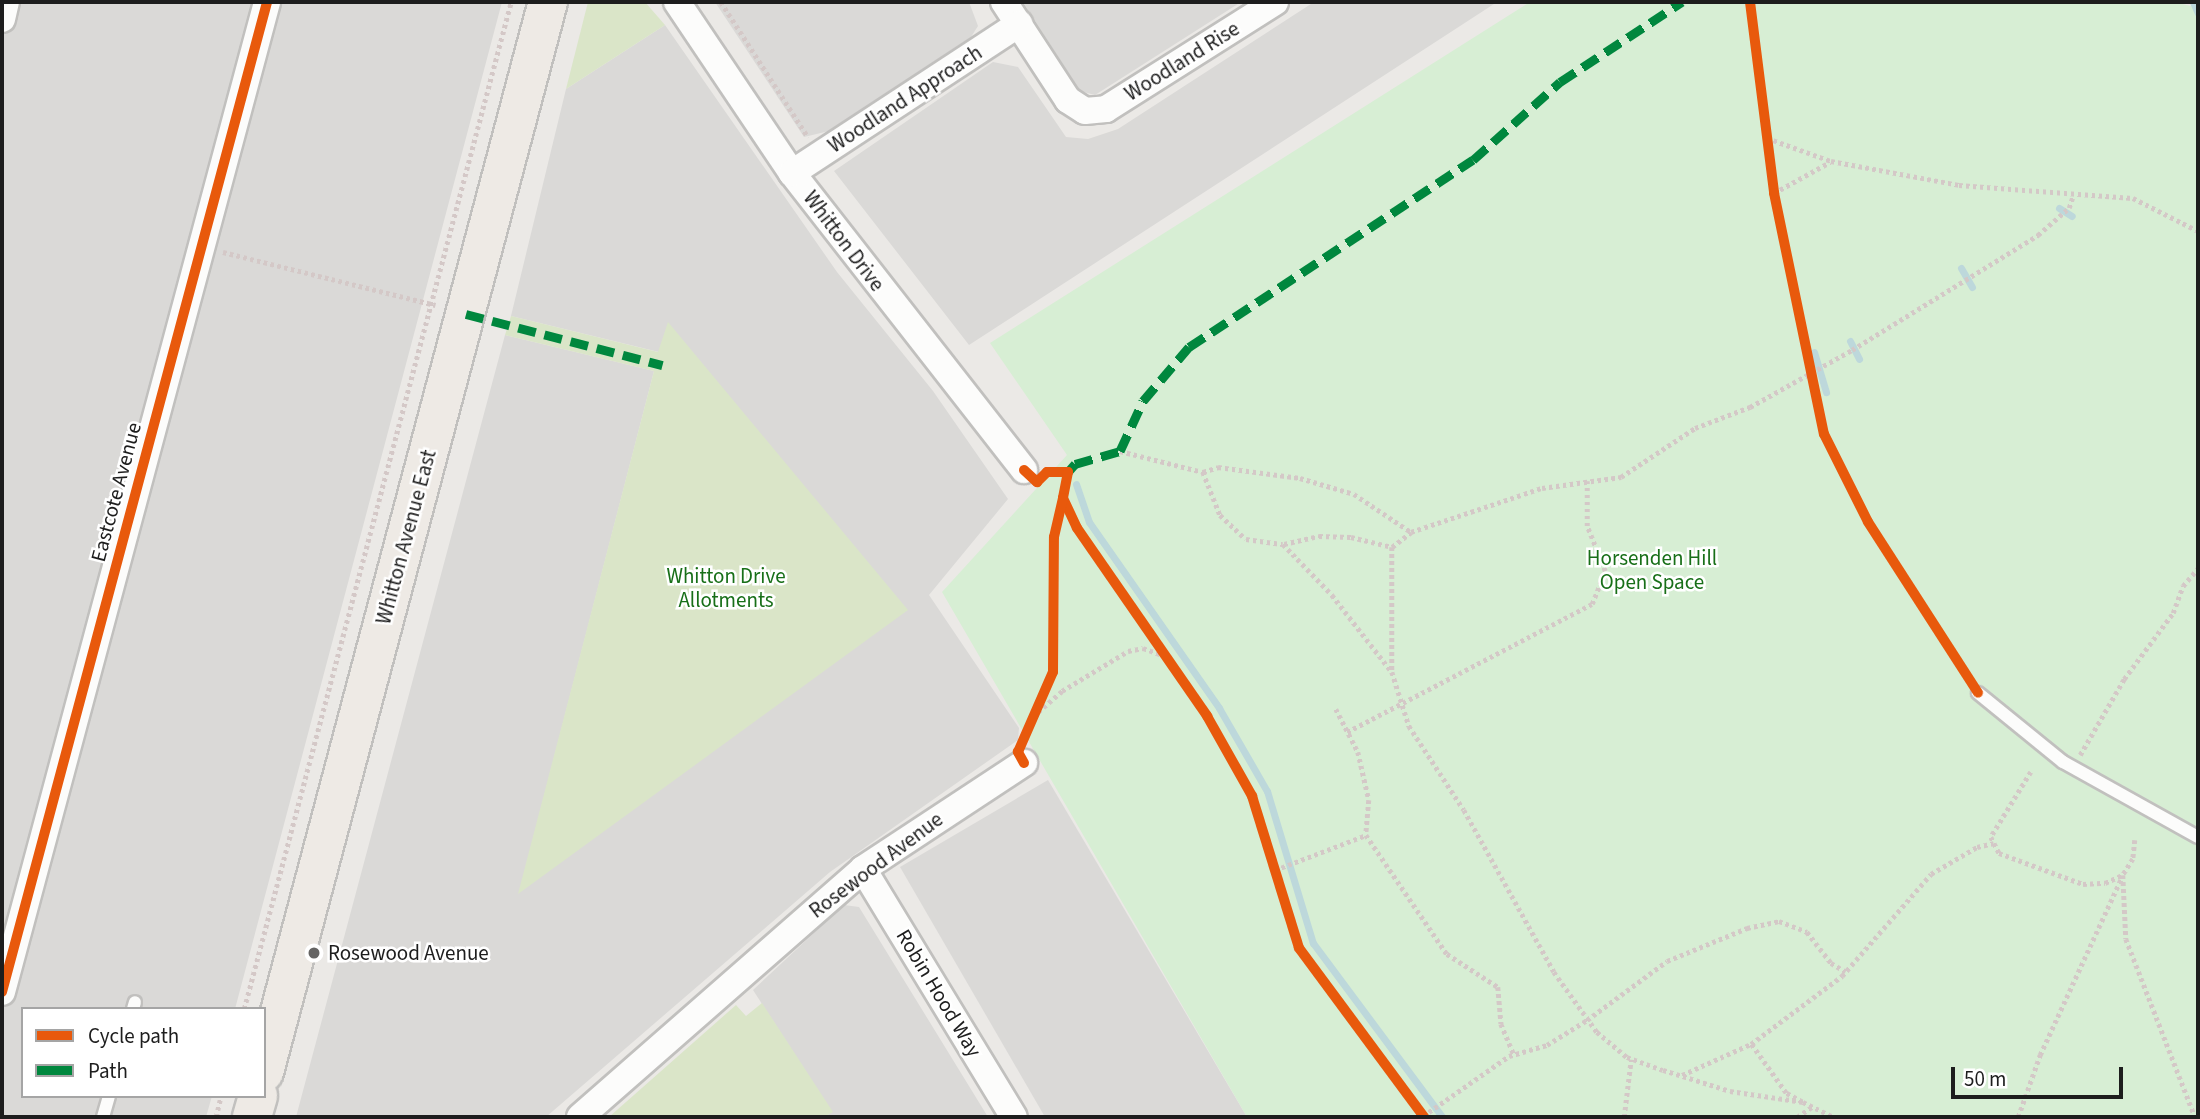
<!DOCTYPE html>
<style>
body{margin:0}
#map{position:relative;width:2200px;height:1119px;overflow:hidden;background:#ebe9e6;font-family:"Source Sans 3",sans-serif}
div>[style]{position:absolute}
.residential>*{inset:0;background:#dad9d7}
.grass>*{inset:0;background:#dae5c8}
.park>*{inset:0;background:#d7eed4}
.stream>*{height:7px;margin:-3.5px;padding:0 3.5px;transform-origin:3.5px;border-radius:3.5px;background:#bdd8db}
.path>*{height:4.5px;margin-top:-2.25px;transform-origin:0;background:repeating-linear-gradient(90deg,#d4c8c7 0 3.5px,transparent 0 7px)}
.roads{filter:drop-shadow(2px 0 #c1c0be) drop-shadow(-2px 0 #c1c0be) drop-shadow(0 2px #c1c0be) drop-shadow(0 -2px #c1c0be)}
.service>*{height:12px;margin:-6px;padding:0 6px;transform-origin:6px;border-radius:6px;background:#fcfcfb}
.minor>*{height:26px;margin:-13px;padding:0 13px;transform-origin:13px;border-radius:13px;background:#fcfcfb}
.primary>*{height:38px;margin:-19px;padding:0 19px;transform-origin:19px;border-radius:19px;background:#eeeae5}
.quiet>*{height:9px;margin-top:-4.5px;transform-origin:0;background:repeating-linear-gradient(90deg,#00873e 0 18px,transparent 0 27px)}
.cycleway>*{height:10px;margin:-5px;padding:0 5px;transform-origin:5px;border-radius:5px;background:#e8590c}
.dots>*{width:19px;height:19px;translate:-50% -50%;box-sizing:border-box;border:4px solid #fff;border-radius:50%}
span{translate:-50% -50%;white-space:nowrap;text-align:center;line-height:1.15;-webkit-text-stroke:5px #fff;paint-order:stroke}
.street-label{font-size:21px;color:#1d1d1d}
.park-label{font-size:21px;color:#186f18}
.poi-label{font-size:21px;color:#1d1d1d}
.left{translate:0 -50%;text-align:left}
.frame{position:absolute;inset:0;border:4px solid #1d1d1d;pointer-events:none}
.legend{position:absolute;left:21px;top:1007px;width:245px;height:91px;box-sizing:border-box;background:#fff;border:2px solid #a5a5a5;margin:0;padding:9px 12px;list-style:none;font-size:21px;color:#1d1d1d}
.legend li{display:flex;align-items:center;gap:14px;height:35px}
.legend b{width:35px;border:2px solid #a5a5a5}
.scale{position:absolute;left:1951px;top:1067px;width:172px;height:32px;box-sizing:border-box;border:4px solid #1d1d1d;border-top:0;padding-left:9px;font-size:21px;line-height:24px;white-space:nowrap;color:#1d1d1d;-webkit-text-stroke:5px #fff;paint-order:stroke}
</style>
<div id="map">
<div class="residential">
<i style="clip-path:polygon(2px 2px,502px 2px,235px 1009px,23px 1009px,23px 1096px,212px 1096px,206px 1117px,2px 1117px)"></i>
<i style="clip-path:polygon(715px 2px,969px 2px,978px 26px,971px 37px,829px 131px,804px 137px)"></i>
<i style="clip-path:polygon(1023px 2px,1241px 2px,1095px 95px,1080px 91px)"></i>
<i style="clip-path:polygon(1314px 2px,1497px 2px,969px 345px,834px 171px,993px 62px,1018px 67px,1066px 137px,1088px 139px,1118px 129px)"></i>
<i style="clip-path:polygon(665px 25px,837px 272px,933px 391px,1008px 499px,929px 595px,1019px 728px,1018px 740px,830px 872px,546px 1117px,296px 1117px,505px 335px,654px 371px,519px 893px,669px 323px,659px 352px,511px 316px,566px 89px)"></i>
<i style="clip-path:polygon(1048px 780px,1247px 1117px,1045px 1117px,900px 867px)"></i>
<i style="clip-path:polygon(844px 905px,859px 907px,988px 1117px,824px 1117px,832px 1112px,753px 990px)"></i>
</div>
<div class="grass">
<i style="clip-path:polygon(588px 2px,645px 2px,665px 25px,566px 89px)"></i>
<i style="clip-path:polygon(511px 316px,658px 352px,668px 322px,908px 610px,518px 894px,654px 371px,505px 335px)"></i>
<i style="clip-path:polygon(762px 1003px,833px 1112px,824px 1117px,609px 1117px,736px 1005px,746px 1016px)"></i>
</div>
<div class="park">
<i style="clip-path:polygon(1530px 2px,2175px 2px,2198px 8px,2198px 1117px,1247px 1117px,942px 592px,1067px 455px,990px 343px)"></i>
</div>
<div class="stream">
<i style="left:2193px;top:2px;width:12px;rotate:66deg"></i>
<i style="left:2059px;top:208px;width:15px;rotate:32deg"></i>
<i style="left:1961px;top:268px;width:22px;rotate:60deg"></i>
<i style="left:1850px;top:341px;width:20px;rotate:63deg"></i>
<i style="left:1814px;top:352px;width:42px;rotate:73.3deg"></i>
<i style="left:1076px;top:484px;width:40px;rotate:71.1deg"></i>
<i style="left:1089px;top:522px;width:227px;rotate:55deg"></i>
<i style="left:1219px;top:708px;width:96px;rotate:60deg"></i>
<i style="left:1267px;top:791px;width:159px;rotate:73.2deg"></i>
<i style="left:1313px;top:943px;width:217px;rotate:53.4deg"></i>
</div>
<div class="path">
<i style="left:721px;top:2px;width:161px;rotate:57.2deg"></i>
<i style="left:1767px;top:138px;width:68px;rotate:19.8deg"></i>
<i style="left:1831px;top:161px;width:130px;rotate:10.6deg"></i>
<i style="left:1959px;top:185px;width:174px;rotate:4.3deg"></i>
<i style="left:2133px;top:198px;width:73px;rotate:26.9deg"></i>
<i style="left:1774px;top:193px;width:64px;rotate:-29deg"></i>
<i style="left:223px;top:252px;width:219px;rotate:14deg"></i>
<i style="left:1120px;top:451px;width:86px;rotate:14.2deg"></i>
<i style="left:1203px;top:472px;width:16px;rotate:-18deg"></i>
<i style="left:1218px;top:467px;width:83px;rotate:7.6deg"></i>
<i style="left:1300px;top:478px;width:56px;rotate:16.5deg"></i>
<i style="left:1354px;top:494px;width:69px;rotate:33.7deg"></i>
<i style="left:1203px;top:472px;width:46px;rotate:68.4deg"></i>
<i style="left:1220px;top:515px;width:35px;rotate:43deg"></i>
<i style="left:1246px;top:539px;width:37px;rotate:8deg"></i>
<i style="left:1283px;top:544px;width:71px;rotate:46.1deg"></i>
<i style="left:1332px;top:595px;width:98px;rotate:52.1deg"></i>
<i style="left:1392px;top:672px;width:57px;rotate:72.5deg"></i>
<i style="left:1409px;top:726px;width:100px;rotate:56.8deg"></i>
<i style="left:1464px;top:810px;width:185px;rotate:60.9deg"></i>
<i style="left:1554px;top:972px;width:74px;rotate:54.4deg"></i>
<i style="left:1597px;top:1032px;width:39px;rotate:40deg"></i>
<i style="left:1627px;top:1057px;width:38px;rotate:20deg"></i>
<i style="left:1663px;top:1070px;width:70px;rotate:17.4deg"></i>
<i style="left:1730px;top:1091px;width:74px;rotate:8.6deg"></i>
<i style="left:1803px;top:1102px;width:34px;rotate:26deg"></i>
<i style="left:1284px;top:544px;width:36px;rotate:-13deg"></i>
<i style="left:1319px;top:536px;width:32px;rotate:2deg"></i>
<i style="left:1351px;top:537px;width:42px;rotate:13.7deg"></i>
<i style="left:1392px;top:547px;width:24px;rotate:-38deg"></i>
<i style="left:1411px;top:532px;width:138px;rotate:-18.6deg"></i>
<i style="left:1542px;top:488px;width:80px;rotate:-7.9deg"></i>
<i style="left:1621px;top:477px;width:89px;rotate:-33.5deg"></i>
<i style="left:1695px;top:428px;width:59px;rotate:-20.9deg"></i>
<i style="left:1750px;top:407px;width:117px;rotate:-29.2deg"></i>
<i style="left:1852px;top:350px;width:219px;rotate:-31.7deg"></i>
<i style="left:2038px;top:235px;width:41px;rotate:-41.1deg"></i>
<i style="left:2069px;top:208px;width:13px;rotate:-72deg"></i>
<i style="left:1392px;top:547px;width:124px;rotate:90deg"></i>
<i style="left:1336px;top:709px;width:48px;rotate:62.9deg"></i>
<i style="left:1358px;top:752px;width:49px;rotate:77.1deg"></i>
<i style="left:1369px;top:800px;width:35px;rotate:95deg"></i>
<i style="left:1038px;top:712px;width:32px;rotate:-41deg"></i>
<i style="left:1062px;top:691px;width:77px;rotate:-31.2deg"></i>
<i style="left:1128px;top:651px;width:15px;rotate:-11deg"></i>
<i style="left:1143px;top:648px;width:20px;rotate:20deg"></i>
<i style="left:1347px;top:732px;width:276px;rotate:-27.6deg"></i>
<i style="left:1592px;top:604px;width:35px;rotate:-68deg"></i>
<i style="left:1605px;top:571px;width:48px;rotate:-111.8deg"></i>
<i style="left:1587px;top:526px;width:45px;rotate:-90deg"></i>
<i style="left:2080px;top:755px;width:88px;rotate:-59.9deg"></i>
<i style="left:2124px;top:679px;width:82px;rotate:-53.4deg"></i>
<i style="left:2173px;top:613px;width:29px;rotate:-70deg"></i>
<i style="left:2183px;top:586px;width:23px;rotate:-50deg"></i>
<i style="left:2031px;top:772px;width:76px;rotate:121.6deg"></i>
<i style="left:1991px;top:837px;width:18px;rotate:63deg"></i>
<i style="left:1999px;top:853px;width:90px;rotate:20.3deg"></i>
<i style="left:2083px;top:884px;width:22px;rotate:-3deg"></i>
<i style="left:2105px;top:883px;width:19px;rotate:-25deg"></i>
<i style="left:2135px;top:840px;width:19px;rotate:96deg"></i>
<i style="left:2133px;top:859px;width:19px;rotate:122deg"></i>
<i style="left:2123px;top:875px;width:64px;rotate:87.3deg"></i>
<i style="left:2126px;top:939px;width:191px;rotate:68.8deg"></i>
<i style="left:1275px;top:870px;width:97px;rotate:-21deg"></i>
<i style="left:1366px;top:835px;width:144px;rotate:55.8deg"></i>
<i style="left:1447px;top:954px;width:61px;rotate:32.9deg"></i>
<i style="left:1498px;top:987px;width:37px;rotate:85deg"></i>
<i style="left:1501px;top:1024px;width:34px;rotate:67deg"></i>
<i style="left:244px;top:1009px;width:1042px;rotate:-75.15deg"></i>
<i style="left:1682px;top:1075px;width:76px;rotate:-24.2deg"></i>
<i style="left:1802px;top:1102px;width:18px;rotate:-151deg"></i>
<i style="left:1786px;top:1093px;width:60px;rotate:-125.5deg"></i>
<i style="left:1751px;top:1044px;width:114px;rotate:-36.8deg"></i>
<i style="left:1842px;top:976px;width:135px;rotate:-48.9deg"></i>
<i style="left:1931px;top:874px;width:53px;rotate:-30.4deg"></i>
<i style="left:1977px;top:847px;width:17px;rotate:-13deg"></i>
<i style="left:1423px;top:1116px;width:105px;rotate:-34.9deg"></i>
<i style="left:1509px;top:1056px;width:40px;rotate:-16deg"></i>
<i style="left:1547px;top:1045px;width:47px;rotate:-32deg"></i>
<i style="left:1587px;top:1020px;width:99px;rotate:-36.4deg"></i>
<i style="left:1667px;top:961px;width:87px;rotate:-22.4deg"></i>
<i style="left:1747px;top:928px;width:33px;rotate:-12deg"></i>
<i style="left:1779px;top:921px;width:30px;rotate:21deg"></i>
<i style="left:1807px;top:932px;width:39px;rotate:52deg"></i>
<i style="left:1831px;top:963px;width:17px;rotate:31deg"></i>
<i style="left:216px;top:1117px;width:22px;rotate:-77deg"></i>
<i style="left:1624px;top:1117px;width:58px;rotate:-83.1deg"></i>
<i style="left:1797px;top:1117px;width:18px;rotate:-34deg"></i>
<i style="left:2018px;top:1117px;width:66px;rotate:-70.5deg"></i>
<i style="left:2040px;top:1055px;width:196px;rotate:-65.3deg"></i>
</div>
<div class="roads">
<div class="service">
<i style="left:1978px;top:693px;width:109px;rotate:39.1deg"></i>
<i style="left:2063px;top:762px;width:154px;rotate:29.1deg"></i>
<i style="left:133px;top:1009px;width:7px;rotate:-74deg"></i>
<i style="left:103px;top:1117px;width:22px;rotate:-74deg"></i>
</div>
<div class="minor">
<i style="left:677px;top:2px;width:206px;rotate:56.1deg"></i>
<i style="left:792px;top:173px;width:377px;rotate:52deg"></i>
<i style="left:1004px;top:2px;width:117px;rotate:56.9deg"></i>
<i style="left:1068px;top:100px;width:20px;rotate:33deg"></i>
<i style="left:1085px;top:111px;width:21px;rotate:-5deg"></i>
<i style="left:1106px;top:109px;width:200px;rotate:-32.3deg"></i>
<i style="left:2px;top:19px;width:17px;rotate:-77deg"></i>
<i style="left:792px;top:173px;width:272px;rotate:-33.3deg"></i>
<i style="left:863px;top:869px;width:290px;rotate:58.7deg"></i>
<i style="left:2px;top:992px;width:1025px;rotate:-75.01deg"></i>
<i style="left:580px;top:1117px;width:376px;rotate:-41.2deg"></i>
<i style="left:863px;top:869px;width:193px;rotate:-33.4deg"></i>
</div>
<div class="primary">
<i style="left:264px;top:1072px;width:1107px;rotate:-75.14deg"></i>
<i style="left:252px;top:1117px;width:22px;rotate:-74deg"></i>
</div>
</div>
<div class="quiet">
<i style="left:466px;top:314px;width:203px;rotate:14.6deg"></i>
<i style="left:1068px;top:472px;width:11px;rotate:-49deg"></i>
<i style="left:1075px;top:464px;width:47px;rotate:-16.1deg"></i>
<i style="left:1120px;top:451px;width:55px;rotate:-65.3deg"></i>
<i style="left:1143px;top:401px;width:71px;rotate:-49.6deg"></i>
<i style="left:1189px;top:347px;width:340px;rotate:-33.4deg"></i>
<i style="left:1473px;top:160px;width:117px;rotate:-41.9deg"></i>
<i style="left:1560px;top:82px;width:146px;rotate:-33.3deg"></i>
</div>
<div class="cycleway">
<i style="left:1750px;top:2px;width:193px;rotate:82.8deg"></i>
<i style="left:1774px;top:193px;width:246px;rotate:78.3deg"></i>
<i style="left:1824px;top:434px;width:98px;rotate:63.4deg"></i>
<i style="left:1868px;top:522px;width:203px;rotate:57.2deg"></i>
<i style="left:1024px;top:470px;width:18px;rotate:43deg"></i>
<i style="left:1037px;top:482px;width:14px;rotate:-45deg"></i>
<i style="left:1047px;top:472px;width:21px"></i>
<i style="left:1068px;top:472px;width:26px;rotate:101deg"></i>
<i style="left:1063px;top:498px;width:33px;rotate:65deg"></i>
<i style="left:1077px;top:528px;width:229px;rotate:55.3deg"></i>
<i style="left:1207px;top:716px;width:92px;rotate:60.6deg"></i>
<i style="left:1252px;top:796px;width:159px;rotate:72.8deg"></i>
<i style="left:1299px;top:948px;width:210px;rotate:53.5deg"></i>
<i style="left:1024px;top:763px;width:13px;rotate:-119deg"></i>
<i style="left:1018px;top:752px;width:87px;rotate:-66.4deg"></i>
<i style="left:1053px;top:672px;width:135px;rotate:-89.6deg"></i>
<i style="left:1054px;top:537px;width:40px;rotate:-77deg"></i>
<i style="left:2px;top:992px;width:1025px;rotate:-75.01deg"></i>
</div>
<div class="dots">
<i style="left:314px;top:953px;background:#656463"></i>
</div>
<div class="street-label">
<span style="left:1182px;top:61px;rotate:-32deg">Woodland Rise</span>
<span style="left:905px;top:99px;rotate:-33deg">Woodland Approach</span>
<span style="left:844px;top:241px;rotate:53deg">Whitton Drive</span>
<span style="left:116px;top:492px;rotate:-75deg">Eastcote Avenue</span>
<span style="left:406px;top:537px;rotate:-75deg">Whitton Avenue East</span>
<span style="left:876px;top:865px;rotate:-37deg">Rosewood Avenue</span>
<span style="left:939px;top:993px;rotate:59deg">Robin Hood Way</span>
</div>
<div class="park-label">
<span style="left:1652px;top:570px">Horsenden Hill<br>Open Space</span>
<span style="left:726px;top:588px">Whitton Drive<br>Allotments</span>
</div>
<div class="poi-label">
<span class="left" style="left:328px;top:953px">Rosewood Avenue</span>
</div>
<div class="frame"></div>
<ul class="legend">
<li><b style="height:9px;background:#e8590c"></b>Cycle path</li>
<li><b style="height:9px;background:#00873e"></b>Path</li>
</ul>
<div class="scale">50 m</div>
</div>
